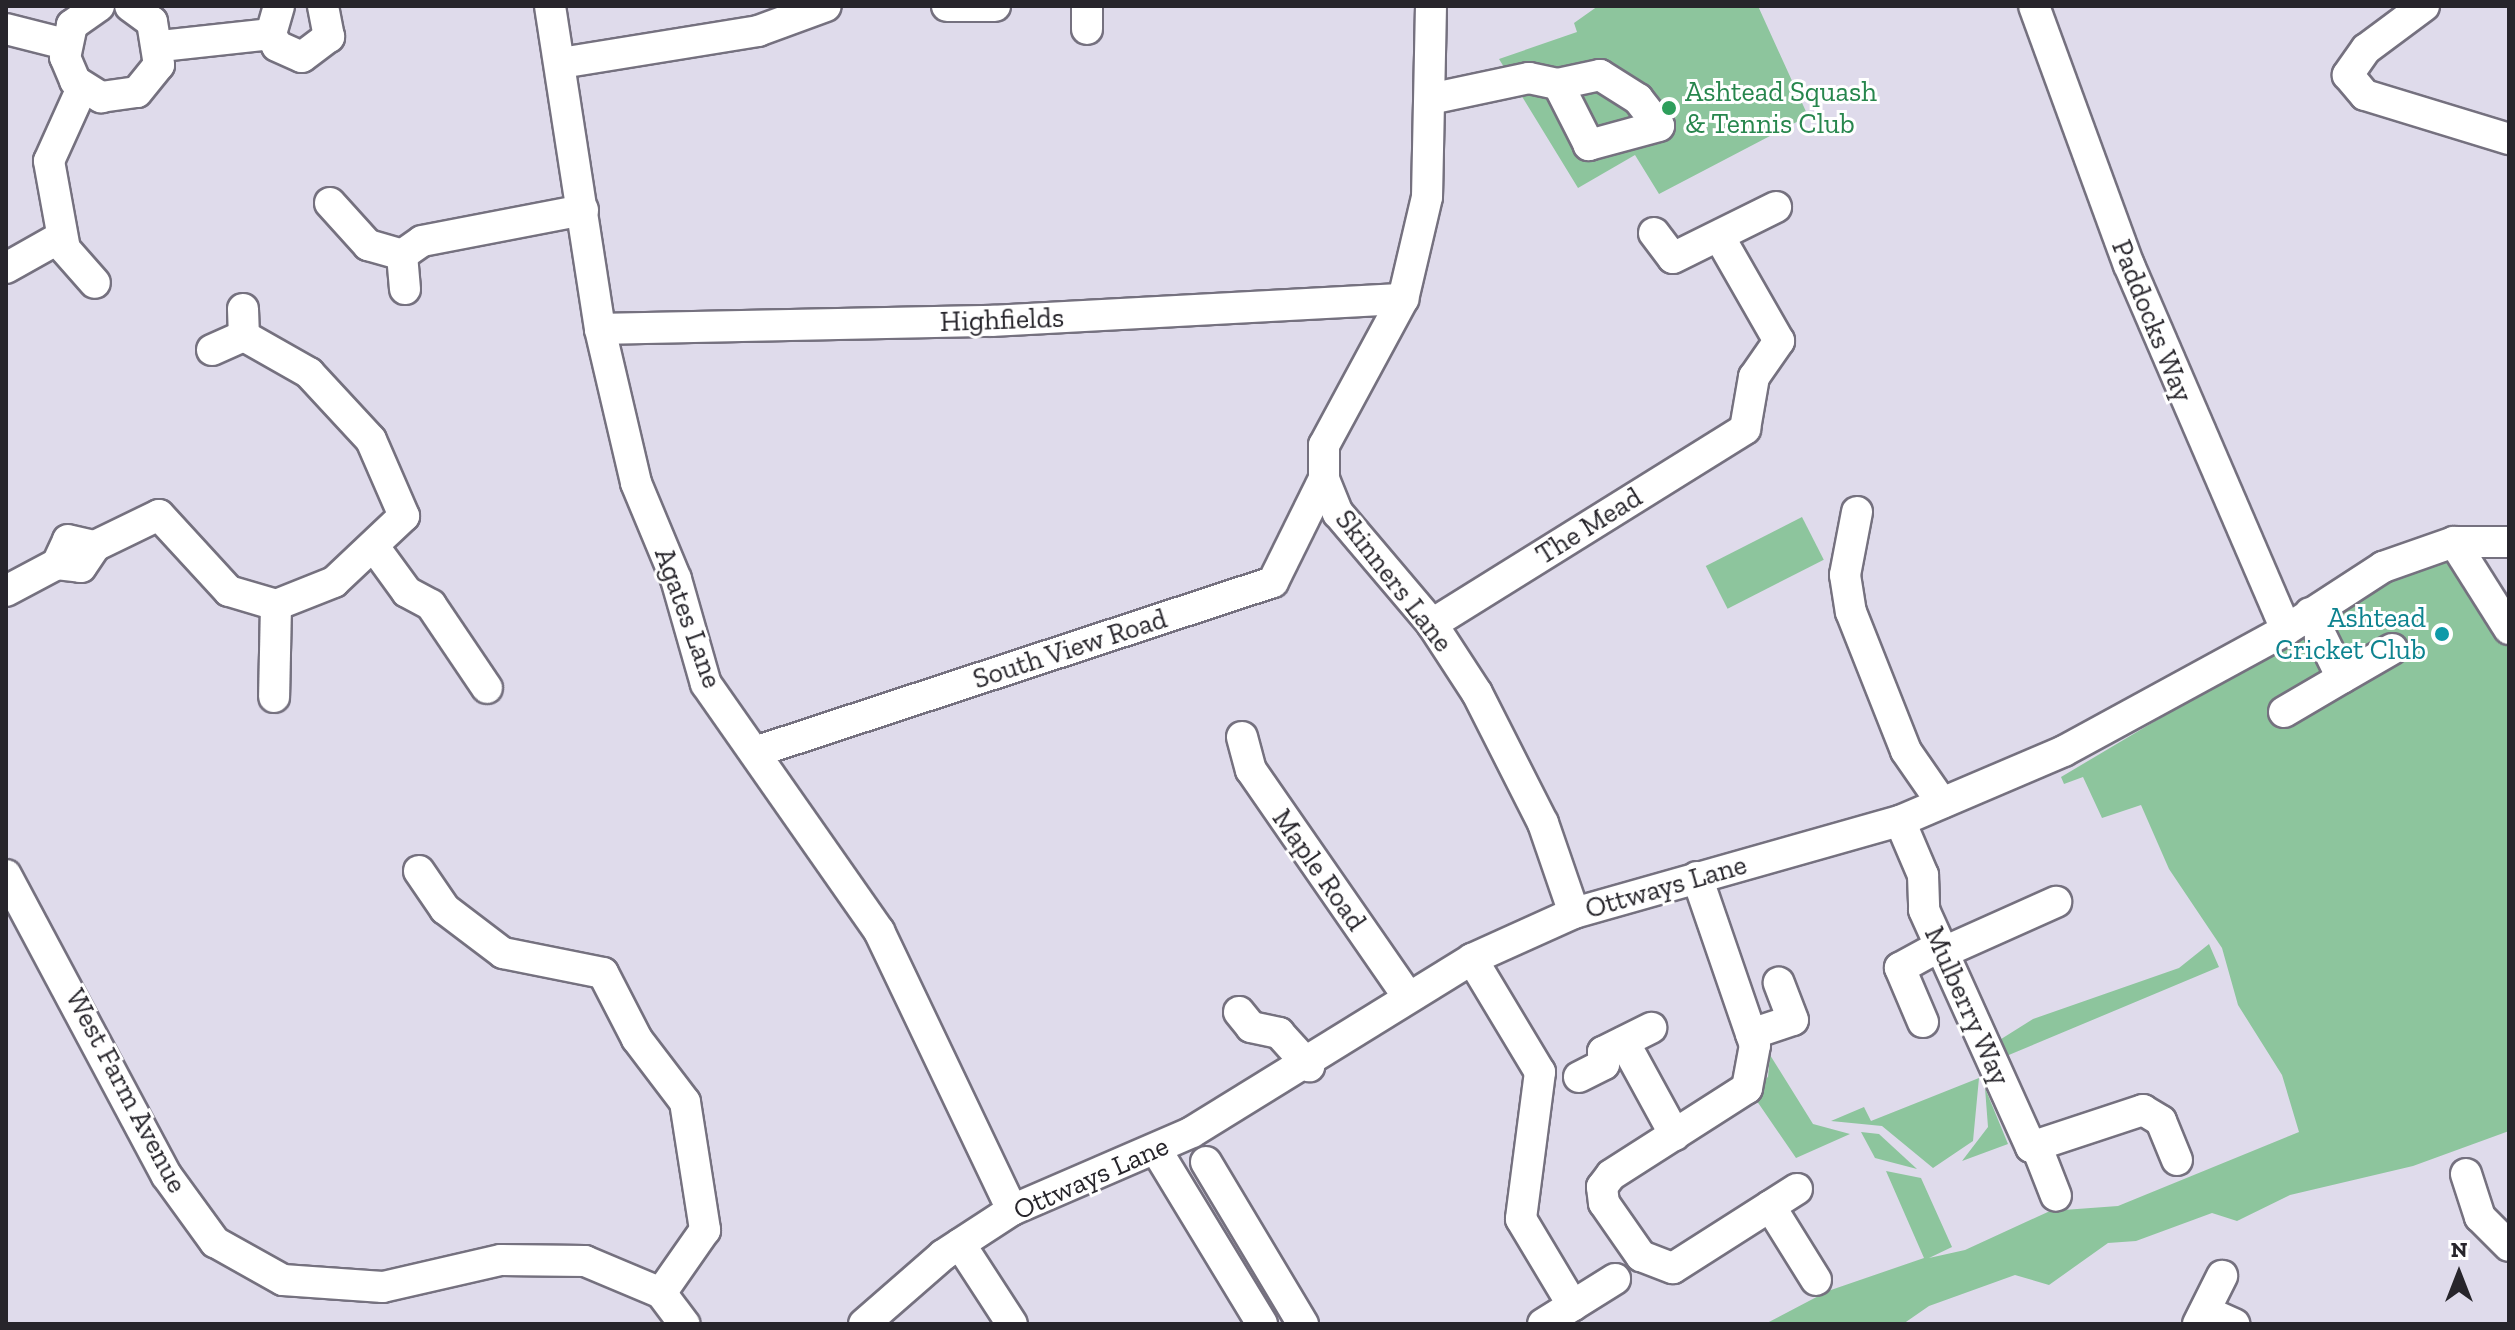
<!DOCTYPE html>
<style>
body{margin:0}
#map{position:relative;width:2515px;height:1330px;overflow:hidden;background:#dfdbeb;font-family:"Zilla Slab",serif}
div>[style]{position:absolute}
.green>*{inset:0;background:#8dc59d;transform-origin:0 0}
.roads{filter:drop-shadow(2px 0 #75717f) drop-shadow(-2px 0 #75717f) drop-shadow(0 2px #75717f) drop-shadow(0 -2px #75717f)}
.minor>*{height:30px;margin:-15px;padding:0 15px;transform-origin:15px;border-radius:15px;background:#fff}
.dots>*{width:22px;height:22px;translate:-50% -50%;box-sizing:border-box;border:4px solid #fff;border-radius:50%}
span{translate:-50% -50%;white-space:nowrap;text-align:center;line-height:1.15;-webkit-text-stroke:6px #fff;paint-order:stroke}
.leisure-label{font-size:28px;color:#27864d}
.left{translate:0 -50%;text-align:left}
.street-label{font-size:28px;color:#27252b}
.culture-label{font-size:28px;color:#0d838f}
.right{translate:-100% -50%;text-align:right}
.frame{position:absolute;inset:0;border:8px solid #27252b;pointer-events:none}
.north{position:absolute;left:2419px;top:1234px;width:80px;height:80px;-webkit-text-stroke:6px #fff;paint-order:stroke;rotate:0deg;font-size:22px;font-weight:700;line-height:32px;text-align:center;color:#27252b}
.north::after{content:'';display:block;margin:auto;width:28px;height:36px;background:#27252b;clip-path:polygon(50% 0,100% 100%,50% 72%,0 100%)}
</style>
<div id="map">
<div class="green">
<i style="clip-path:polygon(1598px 6px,1758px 6px,1808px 116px,1659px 194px,1635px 155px,1578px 188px,1499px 59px,1577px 32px,1574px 23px)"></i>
<i style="left:1802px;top:517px;width:48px;height:108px;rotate:63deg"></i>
<i style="clip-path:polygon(2457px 559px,2509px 642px,2509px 1131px,2413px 1166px,2290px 1195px,2237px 1221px,2212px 1213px,2136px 1241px,2108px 1243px,2049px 1285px,2015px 1275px,1929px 1306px,1903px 1324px,1765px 1324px,1828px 1291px,1924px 1258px,1886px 1171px,1921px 1178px,1952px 1247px,1929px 1258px,1965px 1250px,2050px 1211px,2118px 1206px,2299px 1132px,2282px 1075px,2238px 1005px,2222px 948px,2169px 869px,2141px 805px,2102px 818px,2083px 777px,2064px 784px,2061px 777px,2415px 567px)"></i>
<i style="clip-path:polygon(2209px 944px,2219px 967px,2004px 1057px,1998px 1041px,2033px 1019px,2179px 968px)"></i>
<i style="clip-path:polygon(1770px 1055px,1813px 1124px,1850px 1134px,1796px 1158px,1750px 1091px,1768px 1077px)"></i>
<i style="clip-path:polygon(1979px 1078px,1973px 1141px,1933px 1168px,1882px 1126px,1831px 1121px,1864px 1107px,1871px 1121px)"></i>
<i style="clip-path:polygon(1985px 1088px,2008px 1144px,1962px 1161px,1988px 1127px)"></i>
<i style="clip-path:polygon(1861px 1132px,1879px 1134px,1917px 1169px,1875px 1158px)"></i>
</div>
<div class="roads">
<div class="minor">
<i style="left:99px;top:6px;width:33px;rotate:145deg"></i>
<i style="left:72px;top:25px;width:33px;rotate:102deg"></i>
<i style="left:65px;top:57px;width:26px;rotate:67deg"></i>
<i style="left:75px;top:81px;width:31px;rotate:32deg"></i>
<i style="left:101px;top:97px;width:36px;rotate:-8deg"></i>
<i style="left:137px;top:92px;width:35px;rotate:-51deg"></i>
<i style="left:159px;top:65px;width:44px;rotate:-99.2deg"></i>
<i style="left:152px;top:22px;width:27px;rotate:-144deg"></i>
<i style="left:279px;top:6px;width:29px;rotate:106deg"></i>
<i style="left:271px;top:34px;width:13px;rotate:63deg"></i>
<i style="left:277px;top:46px;width:27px;rotate:24deg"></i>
<i style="left:302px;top:57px;width:34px;rotate:-37deg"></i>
<i style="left:329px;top:37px;width:32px;rotate:-101deg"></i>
<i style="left:550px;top:6px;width:327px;rotate:81.2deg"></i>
<i style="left:600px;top:329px;width:158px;rotate:76.8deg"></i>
<i style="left:636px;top:483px;width:104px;rotate:67.4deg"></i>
<i style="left:676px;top:579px;width:109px;rotate:74.1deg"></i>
<i style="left:706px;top:684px;width:302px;rotate:55deg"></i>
<i style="left:879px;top:931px;width:309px;rotate:64.5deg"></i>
<i style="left:947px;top:6px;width:48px"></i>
<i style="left:1087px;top:6px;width:23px;rotate:90deg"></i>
<i style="left:1431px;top:6px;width:191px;rotate:91.2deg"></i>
<i style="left:1427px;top:197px;width:105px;rotate:103.2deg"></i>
<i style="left:1403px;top:299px;width:166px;rotate:118.4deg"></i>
<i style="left:1324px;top:445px;width:34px;rotate:90deg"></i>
<i style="left:1324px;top:479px;width:37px;rotate:68deg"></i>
<i style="left:1338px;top:513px;width:145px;rotate:49.7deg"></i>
<i style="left:1432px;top:624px;width:82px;rotate:56.9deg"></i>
<i style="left:1477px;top:693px;width:146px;rotate:63.1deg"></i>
<i style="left:1543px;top:823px;width:95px;rotate:71deg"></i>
<i style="left:2034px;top:6px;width:276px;rotate:69.9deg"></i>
<i style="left:2129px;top:265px;width:397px;rotate:66.7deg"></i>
<i style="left:2424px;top:6px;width:72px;rotate:143.4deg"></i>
<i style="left:2366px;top:49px;width:32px;rotate:125deg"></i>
<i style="left:2348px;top:75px;width:26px;rotate:50deg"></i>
<i style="left:2365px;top:95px;width:151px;rotate:17deg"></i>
<i style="left:6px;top:29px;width:61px;rotate:14.3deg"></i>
<i style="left:161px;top:46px;width:111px;rotate:-6.2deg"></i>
<i style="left:561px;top:63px;width:200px;rotate:-9.2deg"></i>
<i style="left:758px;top:31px;width:72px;rotate:-20.2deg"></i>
<i style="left:82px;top:88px;width:80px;rotate:114.3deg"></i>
<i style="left:49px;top:161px;width:89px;rotate:79.7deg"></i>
<i style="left:65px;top:249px;width:45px;rotate:48.6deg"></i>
<i style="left:1430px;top:99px;width:101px;rotate:-12deg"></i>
<i style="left:1529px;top:78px;width:30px;rotate:12deg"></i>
<i style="left:1558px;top:84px;width:43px;rotate:-12.1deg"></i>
<i style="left:1600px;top:75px;width:45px;rotate:32.3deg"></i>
<i style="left:1638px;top:99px;width:34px;rotate:52deg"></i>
<i style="left:1659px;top:126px;width:73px;rotate:164.8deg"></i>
<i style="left:1589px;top:145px;width:68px;rotate:-116.9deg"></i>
<i style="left:330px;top:203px;width:57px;rotate:47.9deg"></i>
<i style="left:368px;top:245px;width:35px;rotate:16deg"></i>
<i style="left:1654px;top:233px;width:31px;rotate:53deg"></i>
<i style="left:1673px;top:258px;width:115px;rotate:-26.3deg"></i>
<i style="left:6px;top:268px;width:63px;rotate:-29.4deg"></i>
<i style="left:405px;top:289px;width:34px;rotate:-95deg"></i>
<i style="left:402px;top:255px;width:24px;rotate:-35deg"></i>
<i style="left:422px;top:241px;width:164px;rotate:-10.9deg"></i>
<i style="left:243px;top:309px;width:27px;rotate:88deg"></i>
<i style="left:244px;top:336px;width:75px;rotate:29.6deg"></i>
<i style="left:309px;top:373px;width:91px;rotate:47.2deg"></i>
<i style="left:371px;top:440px;width:83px;rotate:66.5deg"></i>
<i style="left:404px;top:516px;width:96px;rotate:136.7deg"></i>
<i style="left:334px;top:582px;width:62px;rotate:158.4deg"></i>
<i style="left:600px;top:329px;width:392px;rotate:-1.2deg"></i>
<i style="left:992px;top:321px;width:412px;rotate:-3.1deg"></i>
<i style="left:212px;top:350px;width:35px;rotate:-24deg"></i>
<i style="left:1857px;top:512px;width:64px;rotate:100.8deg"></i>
<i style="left:1845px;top:575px;width:37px;rotate:81deg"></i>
<i style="left:1851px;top:612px;width:149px;rotate:68.4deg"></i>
<i style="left:1906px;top:751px;width:63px;rotate:55.3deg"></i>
<i style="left:2454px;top:542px;width:103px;rotate:57.7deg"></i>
<i style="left:375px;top:548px;width:54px;rotate:54deg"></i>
<i style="left:407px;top:592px;width:27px;rotate:28deg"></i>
<i style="left:431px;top:605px;width:100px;rotate:56deg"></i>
<i style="left:57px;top:564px;width:26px;rotate:-65deg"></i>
<i style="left:68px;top:540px;width:28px;rotate:13deg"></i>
<i style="left:6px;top:591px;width:58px;rotate:-27.9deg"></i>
<i style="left:57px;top:564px;width:24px;rotate:7deg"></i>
<i style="left:81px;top:567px;width:25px;rotate:-56deg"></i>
<i style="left:95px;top:546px;width:71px;rotate:-25.8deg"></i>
<i style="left:159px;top:515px;width:103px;rotate:47.4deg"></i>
<i style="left:229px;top:591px;width:49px;rotate:16.6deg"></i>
<i style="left:276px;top:605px;width:92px;rotate:91.2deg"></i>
<i style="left:2310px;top:613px;width:72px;rotate:63.8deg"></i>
<i style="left:2342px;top:678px;width:58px;rotate:-30.1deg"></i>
<i style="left:1432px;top:624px;width:369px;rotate:-31.9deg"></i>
<i style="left:1745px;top:429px;width:53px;rotate:-80.2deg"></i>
<i style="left:1754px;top:377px;width:44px;rotate:-55.2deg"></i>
<i style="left:1779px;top:341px;width:119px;rotate:-119.8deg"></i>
<i style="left:2284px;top:712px;width:67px;rotate:-30.4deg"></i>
<i style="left:1242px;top:737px;width:34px;rotate:75deg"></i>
<i style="left:1251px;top:770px;width:276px;rotate:55.3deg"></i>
<i style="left:758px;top:751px;width:542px;rotate:-18.17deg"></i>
<i style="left:1273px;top:582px;width:115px;rotate:-63.7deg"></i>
<i style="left:1900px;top:821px;width:59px;rotate:66.9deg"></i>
<i style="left:1923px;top:875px;width:35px;rotate:88deg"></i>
<i style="left:1924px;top:910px;width:260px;rotate:65.7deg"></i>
<i style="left:2031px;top:1147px;width:118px;rotate:-18.3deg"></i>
<i style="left:2143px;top:1110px;width:21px;rotate:31deg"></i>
<i style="left:2161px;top:1121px;width:42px;rotate:67.7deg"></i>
<i style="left:419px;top:871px;width:46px;rotate:55.6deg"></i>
<i style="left:445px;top:909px;width:73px;rotate:37.2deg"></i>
<i style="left:503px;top:953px;width:102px;rotate:11.3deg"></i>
<i style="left:603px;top:973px;width:74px;rotate:62.7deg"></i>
<i style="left:637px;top:1039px;width:79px;rotate:52.7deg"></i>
<i style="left:685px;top:1102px;width:130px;rotate:81.1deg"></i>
<i style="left:705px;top:1230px;width:77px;rotate:124.9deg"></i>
<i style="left:6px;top:875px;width:341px;rotate:61.9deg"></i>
<i style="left:167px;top:1176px;width:82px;rotate:54deg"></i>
<i style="left:215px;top:1242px;width:78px;rotate:29.2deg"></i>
<i style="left:283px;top:1280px;width:100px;rotate:4deg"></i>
<i style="left:383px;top:1287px;width:121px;rotate:-12.9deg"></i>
<i style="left:501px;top:1260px;width:84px;rotate:0.7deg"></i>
<i style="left:585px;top:1261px;width:82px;rotate:22.8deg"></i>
<i style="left:661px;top:1293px;width:39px;rotate:53deg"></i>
<i style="left:1697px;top:877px;width:178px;rotate:71deg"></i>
<i style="left:1755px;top:1045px;width:44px;rotate:100.5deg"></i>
<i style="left:1747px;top:1088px;width:161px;rotate:147.4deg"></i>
<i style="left:1611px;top:1175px;width:15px;rotate:127deg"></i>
<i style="left:1602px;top:1187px;width:16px;rotate:83deg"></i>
<i style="left:1604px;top:1203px;width:65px;rotate:55.1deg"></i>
<i style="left:1641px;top:1256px;width:34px;rotate:21deg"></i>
<i style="left:1673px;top:1268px;width:147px;rotate:-32.5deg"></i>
<i style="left:1944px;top:952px;width:123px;rotate:-24.1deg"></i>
<i style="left:1472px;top:959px;width:132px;rotate:59deg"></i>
<i style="left:1540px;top:1072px;width:148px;rotate:97.4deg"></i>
<i style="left:1521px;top:1219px;width:101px;rotate:59.1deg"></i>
<i style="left:1239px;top:1012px;width:19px;rotate:51deg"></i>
<i style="left:1251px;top:1027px;width:29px;rotate:12deg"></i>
<i style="left:1279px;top:1033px;width:45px;rotate:47.7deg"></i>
<i style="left:1923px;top:1022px;width:59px;rotate:-113.1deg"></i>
<i style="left:1900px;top:968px;width:46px;rotate:-28.8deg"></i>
<i style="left:1751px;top:1034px;width:44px;rotate:-18.4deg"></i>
<i style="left:1793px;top:1020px;width:40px;rotate:-111deg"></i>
<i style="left:1624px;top:1042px;width:106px;rotate:61.3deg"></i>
<i style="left:1579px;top:1077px;width:28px;rotate:-27deg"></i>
<i style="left:1604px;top:1064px;width:12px;rotate:-95deg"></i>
<i style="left:1603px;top:1052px;width:54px;rotate:-26.6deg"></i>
<i style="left:2038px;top:1150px;width:49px;rotate:68.6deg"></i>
<i style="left:1157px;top:1151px;width:202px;rotate:58.7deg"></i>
<i style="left:1206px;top:1162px;width:189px;rotate:59.1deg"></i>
<i style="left:2466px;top:1174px;width:45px;rotate:72deg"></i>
<i style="left:2480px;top:1217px;width:41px;rotate:45deg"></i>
<i style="left:1770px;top:1206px;width:87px;rotate:58.1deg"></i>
<i style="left:960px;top:1244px;width:95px;rotate:57deg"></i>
<i style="left:2207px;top:1312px;width:30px;rotate:24deg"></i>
<i style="left:864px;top:1324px;width:105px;rotate:-41.1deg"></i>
<i style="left:943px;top:1255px;width:82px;rotate:-33.1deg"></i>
<i style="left:1012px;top:1210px;width:196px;rotate:-23.4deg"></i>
<i style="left:1192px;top:1132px;width:329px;rotate:-31.7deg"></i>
<i style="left:1472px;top:959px;width:112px;rotate:-24.3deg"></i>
<i style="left:1574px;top:913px;width:339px;rotate:-15.8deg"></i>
<i style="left:1900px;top:821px;width:178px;rotate:-23.1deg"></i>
<i style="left:2064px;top:751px;width:253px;rotate:-28.6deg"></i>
<i style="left:2286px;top:630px;width:116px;rotate:-33deg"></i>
<i style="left:2383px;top:567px;width:75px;rotate:-19.4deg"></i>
<i style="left:2454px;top:542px;width:55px"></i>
<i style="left:1543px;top:1324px;width:85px;rotate:-32deg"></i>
<i style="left:2198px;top:1324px;width:54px;rotate:-63.4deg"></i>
</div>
</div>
<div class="dots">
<i style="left:1669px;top:108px;background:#2e9e5b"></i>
<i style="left:2442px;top:634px;background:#0f9aa8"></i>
</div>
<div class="leisure-label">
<span class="left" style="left:1685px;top:108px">Ashtead Squash<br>&amp; Tennis Club</span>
</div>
<div class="street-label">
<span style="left:1002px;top:320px;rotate:-2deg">Highfields</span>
<span style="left:2152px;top:321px;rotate:68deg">Paddocks Way</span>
<span style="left:1589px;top:526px;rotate:-32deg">The Mead</span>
<span style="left:1394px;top:581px;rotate:52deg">Skinners Lane</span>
<span style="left:688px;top:618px;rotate:70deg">Agates Lane</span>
<span style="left:1070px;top:649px;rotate:-18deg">South View Road</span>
<span style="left:1319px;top:870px;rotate:55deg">Maple Road</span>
<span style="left:1666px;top:887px;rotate:-16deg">Ottways Lane</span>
<span style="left:1967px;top:1006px;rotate:66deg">Mulberry Way</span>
<span style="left:126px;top:1091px;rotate:62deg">West Farm Avenue</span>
<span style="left:1091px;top:1178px;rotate:-24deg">Ottways Lane</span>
</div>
<div class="culture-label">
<span class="right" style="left:2426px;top:634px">Ashtead<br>Cricket Club</span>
</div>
<div class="frame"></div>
<div class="north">N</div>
</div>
